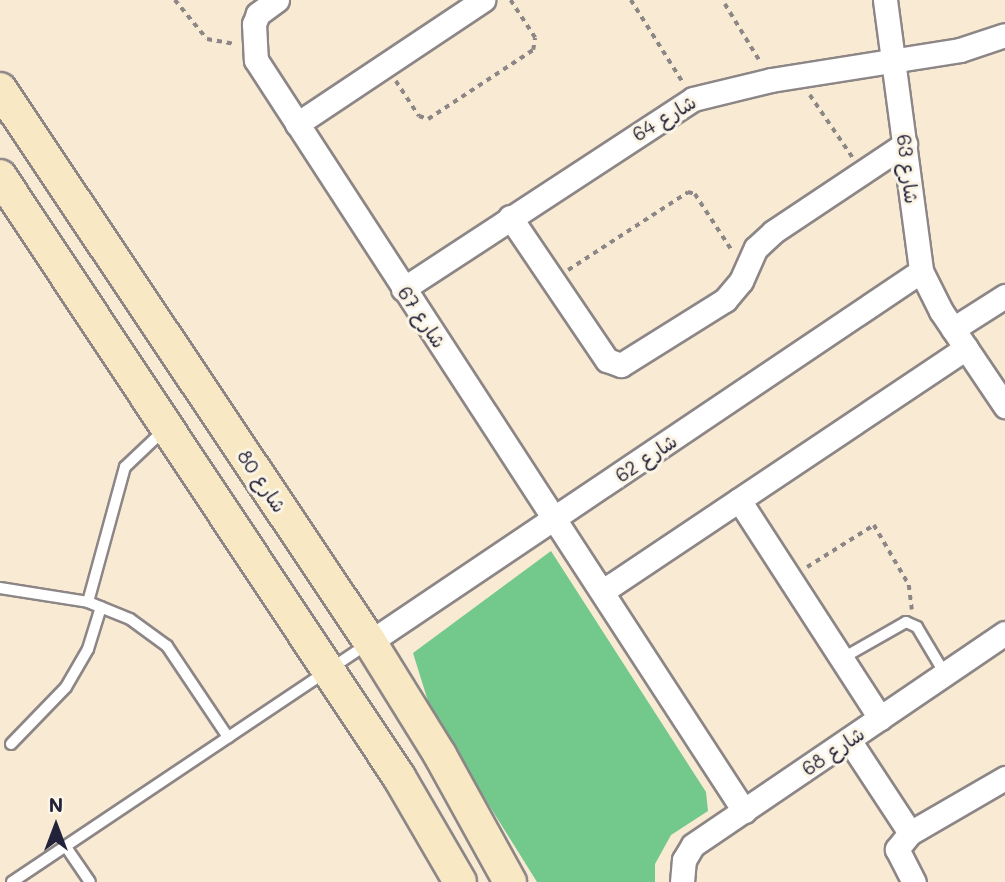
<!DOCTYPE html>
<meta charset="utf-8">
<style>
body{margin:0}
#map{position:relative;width:1005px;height:882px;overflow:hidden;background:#f8ead3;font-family:Mali,"Playpen Sans Arabic",sans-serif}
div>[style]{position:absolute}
.green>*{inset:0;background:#73c88c}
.path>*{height:3.5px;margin-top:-1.75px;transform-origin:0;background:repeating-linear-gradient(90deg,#8d8687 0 5px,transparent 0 10px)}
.roads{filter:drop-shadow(2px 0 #8d8687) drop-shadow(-2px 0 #8d8687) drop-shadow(0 2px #8d8687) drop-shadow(0 -2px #8d8687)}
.lane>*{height:10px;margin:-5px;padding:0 5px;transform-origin:5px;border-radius:5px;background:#fff}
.street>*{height:23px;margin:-11.5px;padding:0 11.5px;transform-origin:11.5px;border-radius:11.5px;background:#fff}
.secondary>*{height:32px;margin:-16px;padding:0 16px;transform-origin:16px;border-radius:16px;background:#f8e8c3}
span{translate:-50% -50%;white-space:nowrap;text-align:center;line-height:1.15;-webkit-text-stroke:6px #fcf5e5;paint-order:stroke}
.street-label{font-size:19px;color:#22223b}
.north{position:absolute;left:21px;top:791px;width:70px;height:70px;-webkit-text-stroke:5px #fcf5e5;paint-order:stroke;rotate:0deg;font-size:19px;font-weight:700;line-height:28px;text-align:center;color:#22223b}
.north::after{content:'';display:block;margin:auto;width:24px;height:32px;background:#22223b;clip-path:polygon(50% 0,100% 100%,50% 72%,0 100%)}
</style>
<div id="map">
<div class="green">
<i style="clip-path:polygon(551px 551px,706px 792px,708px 811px,671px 835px,655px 864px,655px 882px,537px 882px,432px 714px,413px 653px)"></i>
</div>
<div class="path">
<i style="left:175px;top:0;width:50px;rotate:50.6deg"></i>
<i style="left:207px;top:39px;width:27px;rotate:10deg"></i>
<i style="left:631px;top:0;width:99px;rotate:57.8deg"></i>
<i style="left:725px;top:4px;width:69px;rotate:58.6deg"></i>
<i style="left:396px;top:81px;width:42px;rotate:56.7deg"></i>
<i style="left:419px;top:116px;width:9px;rotate:18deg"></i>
<i style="left:428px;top:119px;width:126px;rotate:-33.3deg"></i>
<i style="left:533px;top:50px;width:12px;rotate:-81deg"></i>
<i style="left:535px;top:38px;width:45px;rotate:-123.3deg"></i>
<i style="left:810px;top:95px;width:76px;rotate:55.7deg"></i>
<i style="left:568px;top:270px;width:143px;rotate:-33deg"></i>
<i style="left:688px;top:192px;width:7px;rotate:16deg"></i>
<i style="left:695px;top:194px;width:69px;rotate:56.8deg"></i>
<i style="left:807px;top:567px;width:79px;rotate:-32.1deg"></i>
<i style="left:874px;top:525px;width:69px;rotate:59.7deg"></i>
<i style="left:909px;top:585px;width:25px;rotate:83deg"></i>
</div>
<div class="roads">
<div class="lane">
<i style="left:0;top:588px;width:89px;rotate:9deg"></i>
<i style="left:88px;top:602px;width:45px;rotate:22deg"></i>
<i style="left:130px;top:619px;width:46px;rotate:36.1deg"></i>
<i style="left:167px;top:646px;width:110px;rotate:56.2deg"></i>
<i style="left:88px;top:602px;width:140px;rotate:-74.7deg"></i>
<i style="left:125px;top:467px;width:54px;rotate:-43.5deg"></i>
<i style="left:841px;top:659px;width:75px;rotate:-29.6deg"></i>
<i style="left:906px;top:622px;width:12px;rotate:24deg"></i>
<i style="left:917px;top:627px;width:55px;rotate:59.2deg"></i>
<i style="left:11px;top:744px;width:79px;rotate:-46deg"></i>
<i style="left:66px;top:687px;width:44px;rotate:-59.9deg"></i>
<i style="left:88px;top:649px;width:44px;rotate:-72.8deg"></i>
<i style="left:66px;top:847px;width:42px;rotate:55.6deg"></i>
<i style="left:12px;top:882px;width:427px;rotate:-33.8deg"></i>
</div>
<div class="street">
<i style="left:277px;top:0;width:24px;rotate:144deg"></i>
<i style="left:258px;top:14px;width:11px;rotate:112deg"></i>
<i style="left:254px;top:24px;width:36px;rotate:87deg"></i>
<i style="left:256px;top:60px;width:896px;rotate:56.98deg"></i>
<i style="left:885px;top:0;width:273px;rotate:82.4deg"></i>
<i style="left:921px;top:271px;width:45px;rotate:63.4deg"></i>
<i style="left:941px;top:311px;width:115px;rotate:56deg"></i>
<i style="left:297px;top:124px;width:224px;rotate:-33.7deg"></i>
<i style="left:510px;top:217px;width:173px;rotate:55.9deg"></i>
<i style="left:607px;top:360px;width:15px;rotate:20deg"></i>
<i style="left:621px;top:365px;width:123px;rotate:-32deg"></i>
<i style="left:725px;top:300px;width:25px;rotate:-50deg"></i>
<i style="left:741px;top:281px;width:36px;rotate:-66deg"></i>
<i style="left:756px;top:248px;width:23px;rotate:-43deg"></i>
<i style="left:773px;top:232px;width:159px;rotate:-33.7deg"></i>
<i style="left:403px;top:289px;width:347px;rotate:-33.2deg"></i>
<i style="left:693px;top:99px;width:80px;rotate:-13.7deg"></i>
<i style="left:771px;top:80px;width:191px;rotate:-9deg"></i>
<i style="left:960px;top:50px;width:47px;rotate:-18.4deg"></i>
<i style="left:953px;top:329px;width:62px;rotate:-32.4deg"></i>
<i style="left:739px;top:500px;width:260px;rotate:57.1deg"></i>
<i style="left:603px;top:591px;width:437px;rotate:-33.8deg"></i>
<i style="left:370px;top:642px;width:664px;rotate:-33.95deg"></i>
<i style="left:849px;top:740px;width:111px;rotate:56.7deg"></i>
<i style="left:910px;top:833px;width:110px;rotate:-30.1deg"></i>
<i style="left:910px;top:833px;width:21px;rotate:129deg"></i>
<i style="left:897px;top:849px;width:37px;rotate:63deg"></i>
<i style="left:682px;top:882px;width:22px;rotate:-85deg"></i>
<i style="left:684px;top:860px;width:17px;rotate:-59deg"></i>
<i style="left:693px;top:845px;width:377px;rotate:-34.2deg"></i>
</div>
<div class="secondary">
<i style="left:0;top:89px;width:665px;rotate:56.21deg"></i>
<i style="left:370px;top:642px;width:133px;rotate:58.2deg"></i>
<i style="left:440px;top:755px;width:145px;rotate:61.1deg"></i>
<i style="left:0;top:176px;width:721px;rotate:56.42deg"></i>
<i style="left:399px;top:777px;width:121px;rotate:59.8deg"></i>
</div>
</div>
<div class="street-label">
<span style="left:664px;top:118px;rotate:-31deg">شارع 64</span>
<span style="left:908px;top:169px;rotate:83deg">شارع 63</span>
<span style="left:422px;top:317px;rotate:56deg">شارع 67</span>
<span style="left:646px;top:458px;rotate:-34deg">شارع 62</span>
<span style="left:262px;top:481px;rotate:56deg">شارع 80</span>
<span style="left:833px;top:751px;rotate:-34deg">شارع 68</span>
</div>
<div class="north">N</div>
</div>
